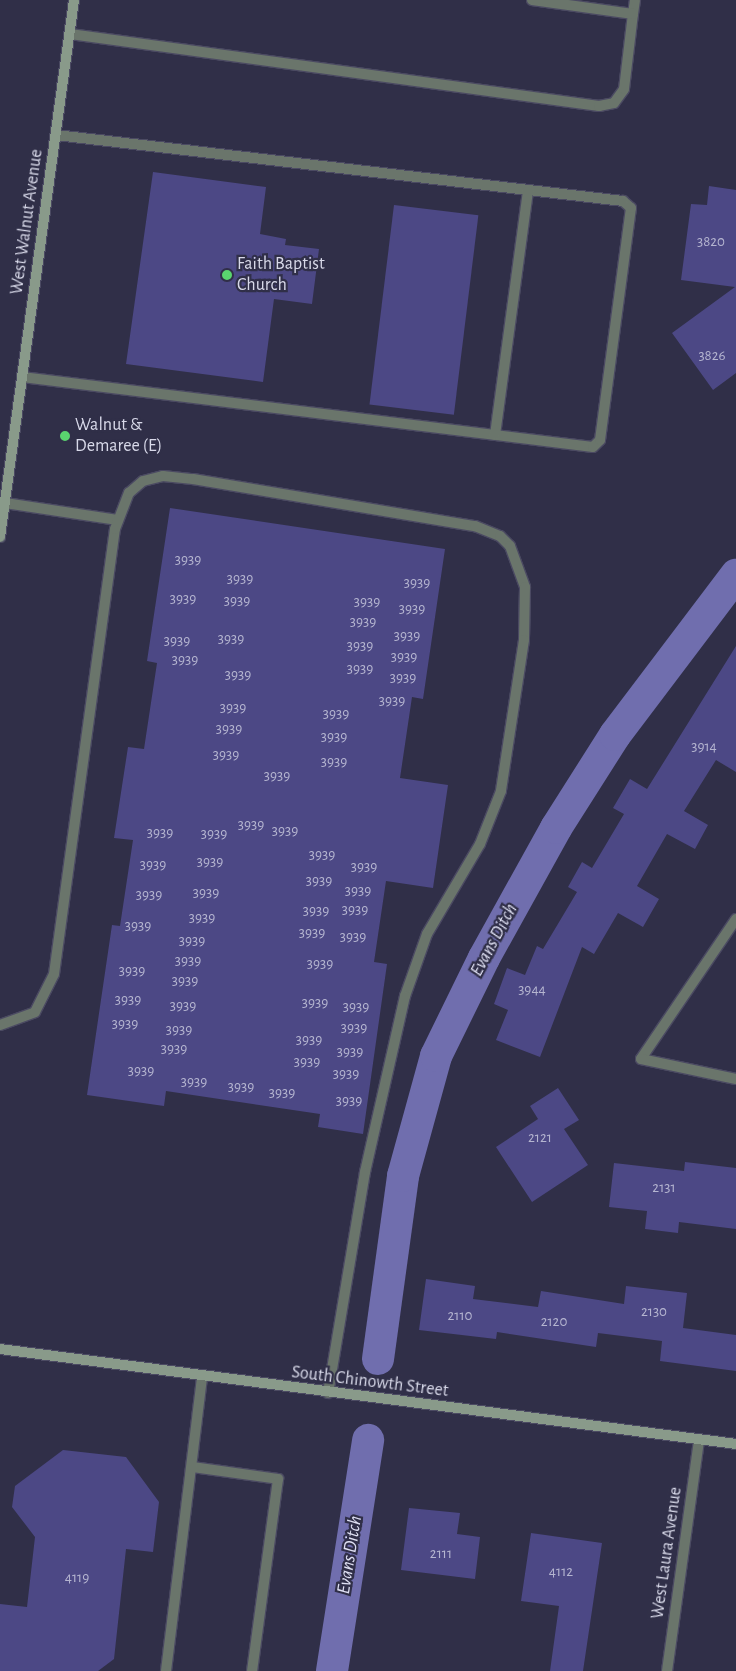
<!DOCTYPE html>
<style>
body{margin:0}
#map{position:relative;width:736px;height:1671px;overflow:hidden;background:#302f48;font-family:"Alegreya Sans",sans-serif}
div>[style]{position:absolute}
.canal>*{height:32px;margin:-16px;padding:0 16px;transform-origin:16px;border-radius:16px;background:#706eae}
.building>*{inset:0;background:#4c4885;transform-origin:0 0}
.roads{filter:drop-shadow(1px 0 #4b4a62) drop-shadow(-1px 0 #4b4a62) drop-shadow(0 1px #4b4a62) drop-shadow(0 -1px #4b4a62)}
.lane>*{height:10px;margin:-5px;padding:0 5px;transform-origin:5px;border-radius:5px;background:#6a756b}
.street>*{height:10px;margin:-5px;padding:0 5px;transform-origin:5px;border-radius:5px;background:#6a756b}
.secondary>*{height:10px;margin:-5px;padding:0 5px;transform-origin:5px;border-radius:5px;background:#899a8a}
.dots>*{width:14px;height:14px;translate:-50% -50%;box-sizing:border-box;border:2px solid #302f48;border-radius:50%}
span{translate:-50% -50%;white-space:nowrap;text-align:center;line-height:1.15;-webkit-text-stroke:4.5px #302f48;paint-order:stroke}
.number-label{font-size:15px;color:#b5b5d0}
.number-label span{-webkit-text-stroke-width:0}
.street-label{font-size:18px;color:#d8d9e9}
.poi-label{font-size:18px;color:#d8d9e9}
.left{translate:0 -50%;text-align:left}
.water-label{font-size:19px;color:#dfe0f3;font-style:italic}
</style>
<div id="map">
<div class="canal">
<i style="left:378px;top:1359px;width:185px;rotate:-82.2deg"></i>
<i style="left:403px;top:1176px;width:124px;rotate:-74.6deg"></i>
<i style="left:436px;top:1056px;width:109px;rotate:-63.9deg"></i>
<i style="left:484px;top:958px;width:149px;rotate:-61deg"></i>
<i style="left:556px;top:828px;width:110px;rotate:-57.6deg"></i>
<i style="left:615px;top:735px;width:201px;rotate:-52.9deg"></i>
<i style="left:332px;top:1671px;width:234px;rotate:-81.1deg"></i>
</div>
<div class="building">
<i style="clip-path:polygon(153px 172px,266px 187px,260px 234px,286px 239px,285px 245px,319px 249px,312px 304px,274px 299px,263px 382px,126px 364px)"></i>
<i style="clip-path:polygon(709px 186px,736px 190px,736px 373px,713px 390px,672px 333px,735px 287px,681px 280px,691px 204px,707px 205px)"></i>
<i style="left:394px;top:205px;width:85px;height:201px;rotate:7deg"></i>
<i style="clip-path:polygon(170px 508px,445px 549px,423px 699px,412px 697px,400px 778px,448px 785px,433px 888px,386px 881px,374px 962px,387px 964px,363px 1134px,318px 1127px,320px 1114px,166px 1091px,164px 1106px,87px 1095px,112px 925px,120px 926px,133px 840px,114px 838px,128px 747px,144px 749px,157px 663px,147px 661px)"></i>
<i style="clip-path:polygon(736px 646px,736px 772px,716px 760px,684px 811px,708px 825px,695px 849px,667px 834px,637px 886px,659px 899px,643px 927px,618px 913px,594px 954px,582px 947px,540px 1057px,496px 1040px,508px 1010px,494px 1004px,507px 968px,525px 975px,537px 946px,543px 949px,577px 892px,568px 887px,582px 862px,592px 868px,624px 814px,613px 808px,630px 779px,647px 789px)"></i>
<i style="clip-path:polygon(558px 1088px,579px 1120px,564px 1129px,588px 1165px,532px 1202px,496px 1147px,538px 1119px,530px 1106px)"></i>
<i style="clip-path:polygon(685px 1162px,736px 1168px,736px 1229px,679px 1222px,678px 1233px,645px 1229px,647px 1211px,609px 1207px,614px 1163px,684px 1171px)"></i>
<i style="clip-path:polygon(426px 1279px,475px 1286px,473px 1299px,538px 1307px,541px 1291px,624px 1304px,626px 1286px,687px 1293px,683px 1328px,736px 1335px,736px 1371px,660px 1361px,662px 1341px,598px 1333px,596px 1347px,497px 1332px,496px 1339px,419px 1330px)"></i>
<i style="clip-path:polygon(63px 1450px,126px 1457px,159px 1502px,153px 1552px,126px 1549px,114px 1659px,98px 1671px,0 1671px,0 1604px,27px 1607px,35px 1537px,12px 1507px,15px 1486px)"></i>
<i style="clip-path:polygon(409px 1508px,460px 1513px,457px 1534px,480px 1537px,475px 1579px,401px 1570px)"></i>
<i style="clip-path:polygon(531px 1533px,602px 1543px,583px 1671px,550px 1671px,559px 1606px,521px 1601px)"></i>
</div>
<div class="roads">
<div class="lane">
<i style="left:633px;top:14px;width:14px;rotate:-82deg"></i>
<i style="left:70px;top:34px;width:534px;rotate:7.75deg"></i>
<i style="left:599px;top:106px;width:15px;rotate:-11deg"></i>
<i style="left:614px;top:103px;width:17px;rotate:-54deg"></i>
<i style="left:624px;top:89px;width:76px;rotate:-83.2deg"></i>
<i style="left:633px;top:14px;width:102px;rotate:-172.1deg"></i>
<i style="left:22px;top:377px;width:575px;rotate:6.99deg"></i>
<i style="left:593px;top:447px;width:10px;rotate:-45deg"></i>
<i style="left:600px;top:440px;width:234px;rotate:-82.4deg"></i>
<i style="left:631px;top:208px;width:11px;rotate:-139deg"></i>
<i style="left:623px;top:201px;width:571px;rotate:-173.36deg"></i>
<i style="left:495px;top:435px;width:247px;rotate:-82.3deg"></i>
<i style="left:5px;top:503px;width:114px;rotate:8.6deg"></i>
<i style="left:0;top:1025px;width:37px;rotate:-20deg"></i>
<i style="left:35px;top:1012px;width:42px;rotate:-63.4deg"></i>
<i style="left:54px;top:974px;width:449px;rotate:-82.2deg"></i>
<i style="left:115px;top:529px;width:39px;rotate:-69deg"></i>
<i style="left:129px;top:493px;width:18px;rotate:-41deg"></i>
<i style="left:143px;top:481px;width:21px;rotate:-14deg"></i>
<i style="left:163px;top:476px;width:30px;rotate:6deg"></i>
<i style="left:193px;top:479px;width:286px;rotate:9.5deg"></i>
<i style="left:475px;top:526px;width:27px;rotate:22deg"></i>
<i style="left:500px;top:536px;width:14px;rotate:45deg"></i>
<i style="left:510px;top:546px;width:44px;rotate:69.9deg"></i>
<i style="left:525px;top:587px;width:53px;rotate:91.1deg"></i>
<i style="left:524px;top:640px;width:153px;rotate:98.7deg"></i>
<i style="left:501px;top:791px;width:57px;rotate:111.6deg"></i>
<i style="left:480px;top:844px;width:104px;rotate:120.5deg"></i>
<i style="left:427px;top:934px;width:66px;rotate:109.5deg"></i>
<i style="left:405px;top:996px;width:180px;rotate:102.8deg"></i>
<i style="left:365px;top:1172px;width:224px;rotate:99.5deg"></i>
<i style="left:192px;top:1467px;width:87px;rotate:7.9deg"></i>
<i style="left:278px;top:1479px;width:194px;rotate:97.7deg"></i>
<i style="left:166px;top:1671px;width:296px;rotate:-83deg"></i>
</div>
<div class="street">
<i style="left:736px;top:919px;width:169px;rotate:124.2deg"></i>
<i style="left:641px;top:1059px;width:97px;rotate:11.9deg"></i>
<i style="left:667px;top:1671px;width:233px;rotate:-82.1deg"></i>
</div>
<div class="secondary">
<i style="left:0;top:537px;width:542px;rotate:-82.15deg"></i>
<i style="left:0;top:1349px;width:742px;rotate:7.35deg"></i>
</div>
</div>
<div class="dots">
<i style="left:227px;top:275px;background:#5ad56f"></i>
<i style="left:65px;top:436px;background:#5ad56f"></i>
</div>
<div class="number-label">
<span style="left:711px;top:242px">3820</span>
<span style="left:712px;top:356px">3826</span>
<span style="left:188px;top:560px">3939</span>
<span style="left:240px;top:579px">3939</span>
<span style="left:417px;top:583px">3939</span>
<span style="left:183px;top:599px">3939</span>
<span style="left:237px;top:601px">3939</span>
<span style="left:367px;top:602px">3939</span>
<span style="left:412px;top:609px">3939</span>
<span style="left:363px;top:622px">3939</span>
<span style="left:407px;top:636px">3939</span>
<span style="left:231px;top:639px">3939</span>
<span style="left:177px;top:641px">3939</span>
<span style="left:360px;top:646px">3939</span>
<span style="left:404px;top:657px">3939</span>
<span style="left:185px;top:660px">3939</span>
<span style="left:360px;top:669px">3939</span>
<span style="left:238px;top:675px">3939</span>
<span style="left:403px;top:678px">3939</span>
<span style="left:392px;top:701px">3939</span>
<span style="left:233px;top:708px">3939</span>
<span style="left:336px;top:714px">3939</span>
<span style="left:229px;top:729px">3939</span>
<span style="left:334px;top:737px">3939</span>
<span style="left:704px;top:747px">3914</span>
<span style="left:226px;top:755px">3939</span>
<span style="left:334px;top:762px">3939</span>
<span style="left:277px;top:776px">3939</span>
<span style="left:251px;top:825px">3939</span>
<span style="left:285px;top:831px">3939</span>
<span style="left:160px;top:833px">3939</span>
<span style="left:214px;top:834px">3939</span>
<span style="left:322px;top:855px">3939</span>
<span style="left:210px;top:862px">3939</span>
<span style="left:153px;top:865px">3939</span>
<span style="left:364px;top:867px">3939</span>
<span style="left:319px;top:881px">3939</span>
<span style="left:358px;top:891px">3939</span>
<span style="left:206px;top:893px">3939</span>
<span style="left:149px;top:895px">3939</span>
<span style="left:355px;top:910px">3939</span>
<span style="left:316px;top:911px">3939</span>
<span style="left:202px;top:918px">3939</span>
<span style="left:138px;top:926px">3939</span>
<span style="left:312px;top:933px">3939</span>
<span style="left:353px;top:937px">3939</span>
<span style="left:192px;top:941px">3939</span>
<span style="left:188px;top:961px">3939</span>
<span style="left:320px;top:964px">3939</span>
<span style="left:132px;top:971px">3939</span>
<span style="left:185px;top:981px">3939</span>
<span style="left:532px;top:990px">3944</span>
<span style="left:128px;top:1000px">3939</span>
<span style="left:315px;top:1003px">3939</span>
<span style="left:183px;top:1006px">3939</span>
<span style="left:356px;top:1007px">3939</span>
<span style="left:125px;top:1024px">3939</span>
<span style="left:354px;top:1028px">3939</span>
<span style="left:179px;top:1030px">3939</span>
<span style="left:309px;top:1040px">3939</span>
<span style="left:174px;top:1049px">3939</span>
<span style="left:350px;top:1052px">3939</span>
<span style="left:307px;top:1062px">3939</span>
<span style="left:141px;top:1071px">3939</span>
<span style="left:346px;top:1074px">3939</span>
<span style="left:194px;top:1082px">3939</span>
<span style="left:241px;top:1087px">3939</span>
<span style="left:282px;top:1093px">3939</span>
<span style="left:349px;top:1101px">3939</span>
<span style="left:540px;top:1138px">2121</span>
<span style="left:664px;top:1188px">2131</span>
<span style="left:654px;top:1312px">2130</span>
<span style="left:460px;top:1316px">2110</span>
<span style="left:554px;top:1322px">2120</span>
<span style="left:441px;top:1554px">2111</span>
<span style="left:561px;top:1572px">4112</span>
<span style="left:77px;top:1578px">4119</span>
</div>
<div class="street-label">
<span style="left:27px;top:222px;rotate:-82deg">West Walnut Avenue</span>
<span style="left:370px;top:1382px;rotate:7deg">South Chinowth Street</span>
<span style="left:667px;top:1553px;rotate:-82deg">West Laura Avenue</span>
</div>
<div class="poi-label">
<span class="left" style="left:237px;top:275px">Faith Baptist<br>Church</span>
<span class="left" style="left:75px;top:436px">Walnut &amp;<br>Demaree (E)</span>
</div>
<div class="water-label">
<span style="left:494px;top:940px;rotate:-62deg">Evans Ditch</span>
<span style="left:350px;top:1555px;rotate:-81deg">Evans Ditch</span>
</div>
</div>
